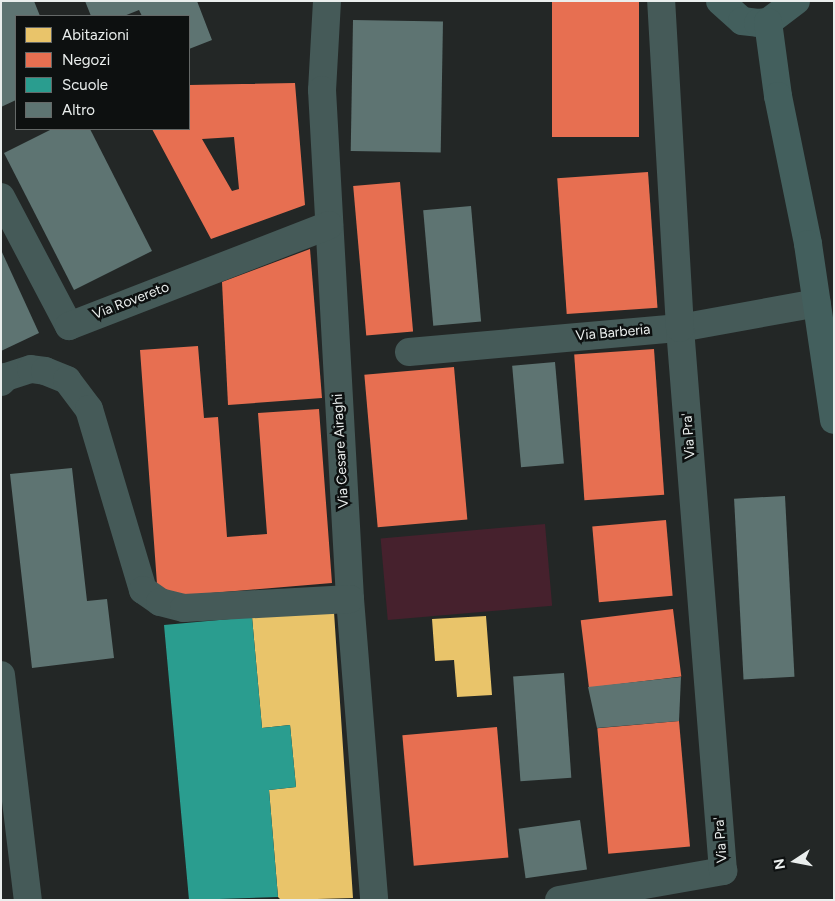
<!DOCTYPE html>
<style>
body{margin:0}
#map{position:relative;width:835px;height:901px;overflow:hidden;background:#232726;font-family:Figtree,sans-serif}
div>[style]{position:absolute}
.green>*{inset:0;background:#46212d;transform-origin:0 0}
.homes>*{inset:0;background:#e9c46a}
.shops>*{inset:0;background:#e76f51;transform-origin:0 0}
.schools>*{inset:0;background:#2a9d8f}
.building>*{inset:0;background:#5e7472;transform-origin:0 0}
.street>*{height:28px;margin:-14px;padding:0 14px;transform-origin:14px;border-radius:14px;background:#455a58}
.primary>*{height:28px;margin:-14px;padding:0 14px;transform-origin:14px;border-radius:14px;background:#435f5d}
span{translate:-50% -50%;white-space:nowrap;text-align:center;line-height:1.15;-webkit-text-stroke:5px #0d1010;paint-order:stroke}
.street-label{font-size:14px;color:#eaeeed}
.frame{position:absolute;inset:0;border:2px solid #eaeeed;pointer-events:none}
.legend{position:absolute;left:15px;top:15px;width:175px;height:115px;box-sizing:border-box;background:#0d1010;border:1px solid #656968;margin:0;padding:6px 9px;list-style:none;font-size:15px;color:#eaeeed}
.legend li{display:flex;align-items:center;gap:10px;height:25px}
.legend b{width:25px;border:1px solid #656968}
.north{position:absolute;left:770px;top:836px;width:50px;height:50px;-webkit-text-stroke:4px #0d1010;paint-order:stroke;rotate:259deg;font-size:14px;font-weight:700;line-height:20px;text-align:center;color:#eaeeed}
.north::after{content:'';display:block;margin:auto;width:18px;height:22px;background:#eaeeed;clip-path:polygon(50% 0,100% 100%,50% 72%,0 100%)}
</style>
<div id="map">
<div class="green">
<i style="left:545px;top:524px;width:82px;height:165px;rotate:85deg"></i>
</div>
<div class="homes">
<i style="clip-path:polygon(334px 612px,353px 898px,281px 900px,278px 897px,269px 790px,296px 787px,290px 725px,262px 728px,252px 617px)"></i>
<i style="clip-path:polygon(486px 616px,492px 695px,457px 697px,454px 660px,435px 661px,432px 619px)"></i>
</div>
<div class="shops">
<i style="left:552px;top:1px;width:87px;height:136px"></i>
<i style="clip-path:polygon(evenodd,295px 83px,305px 205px,211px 239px,152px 129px,189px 129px,189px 85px,295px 83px,234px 137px,239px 189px,232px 191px,202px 139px,234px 137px)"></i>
<i style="left:648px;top:172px;width:136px;height:91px;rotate:86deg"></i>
<i style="left:400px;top:182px;width:150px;height:47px;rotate:85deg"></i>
<i style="clip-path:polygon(310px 249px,322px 398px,228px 405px,222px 282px)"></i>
<i style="clip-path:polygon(198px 346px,204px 418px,218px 417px,227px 537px,267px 534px,258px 413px,319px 409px,332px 583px,175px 596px,157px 584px,140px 350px)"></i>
<i style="left:654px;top:349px;width:146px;height:80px;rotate:86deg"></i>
<i style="left:454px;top:367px;width:153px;height:90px;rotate:85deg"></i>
<i style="left:666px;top:520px;width:76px;height:74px;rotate:85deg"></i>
<i style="left:673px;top:609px;width:68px;height:93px;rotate:83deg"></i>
<i style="left:679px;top:721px;width:126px;height:82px;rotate:85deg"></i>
<i style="left:497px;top:727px;width:131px;height:95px;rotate:85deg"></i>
</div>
<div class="schools">
<i style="clip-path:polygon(252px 617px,262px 728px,290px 725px,296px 787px,269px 790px,278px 897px,189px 900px,164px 625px)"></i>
</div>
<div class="building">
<i style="clip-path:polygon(1px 1px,34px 1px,40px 16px,16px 16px,16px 100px,1px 107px)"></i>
<i style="clip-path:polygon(85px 1px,197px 1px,212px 40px,189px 49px,189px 16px,142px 16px,139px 10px,124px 16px,91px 16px)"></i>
<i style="left:353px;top:20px;width:90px;height:131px;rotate:1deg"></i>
<i style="clip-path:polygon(52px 129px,90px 129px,152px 251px,74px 290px,4px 153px)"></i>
<i style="left:471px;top:206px;width:116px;height:48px;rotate:85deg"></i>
<i style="clip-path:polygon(1px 250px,39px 333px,1px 351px)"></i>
<i style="left:555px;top:362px;width:102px;height:43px;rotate:85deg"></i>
<i style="clip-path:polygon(72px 468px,87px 601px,107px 599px,114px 658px,32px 668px,10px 474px)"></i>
<i style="left:785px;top:496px;width:181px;height:51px;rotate:87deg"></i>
<i style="left:564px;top:673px;width:105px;height:51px;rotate:86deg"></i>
<i style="clip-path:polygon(681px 677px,679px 721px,597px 728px,588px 687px)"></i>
<i style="left:580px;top:820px;width:50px;height:62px;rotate:82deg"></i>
</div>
<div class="street">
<i style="left:327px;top:1px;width:89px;rotate:93.2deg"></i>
<i style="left:322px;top:90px;width:510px;rotate:86.85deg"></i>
<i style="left:350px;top:599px;width:302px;rotate:85.4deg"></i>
<i style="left:1px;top:197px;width:146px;rotate:62.2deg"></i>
<i style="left:69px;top:326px;width:279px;rotate:-21.2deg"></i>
<i style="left:409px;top:352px;width:272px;rotate:-5.1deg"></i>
<i style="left:680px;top:328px;width:139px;rotate:-10.3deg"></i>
<i style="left:1px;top:382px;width:7px;rotate:-45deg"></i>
<i style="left:6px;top:377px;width:26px;rotate:-18deg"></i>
<i style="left:31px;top:369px;width:14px;rotate:8deg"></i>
<i style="left:45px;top:371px;width:24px;rotate:22deg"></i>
<i style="left:67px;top:380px;width:36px;rotate:53deg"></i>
<i style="left:89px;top:409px;width:189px;rotate:73.4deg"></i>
<i style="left:143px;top:590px;width:21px;rotate:35deg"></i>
<i style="left:160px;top:602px;width:25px;rotate:14deg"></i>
<i style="left:184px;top:608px;width:166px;rotate:-3.1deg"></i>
<i style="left:1px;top:675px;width:227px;rotate:83.2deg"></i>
<i style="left:559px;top:900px;width:167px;rotate:-10deg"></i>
<i style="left:723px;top:871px;width:545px;rotate:-94.53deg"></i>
<i style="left:680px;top:328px;width:328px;rotate:-93.3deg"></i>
</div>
<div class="primary">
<i style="left:720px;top:1px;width:30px;rotate:42deg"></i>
<i style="left:742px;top:21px;width:16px;rotate:7deg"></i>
<i style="left:758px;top:23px;width:10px;rotate:-6deg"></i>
<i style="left:768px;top:22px;width:35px;rotate:-37deg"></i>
<i style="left:768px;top:22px;width:75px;rotate:82.3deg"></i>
<i style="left:778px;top:96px;width:151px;rotate:78.5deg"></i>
<i style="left:808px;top:244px;width:178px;rotate:81.6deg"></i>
</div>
<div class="street-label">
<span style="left:131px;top:301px;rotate:-21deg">Via Rovereto</span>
<span style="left:613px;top:333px;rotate:-5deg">Via Barberia</span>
<span style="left:689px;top:436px;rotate:-94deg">Via Pra'</span>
<span style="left:341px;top:451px;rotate:-93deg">Via Cesare Airaghi</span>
<span style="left:721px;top:840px;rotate:-94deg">Via Pra'</span>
</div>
<div class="frame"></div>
<ul class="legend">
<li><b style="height:14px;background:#e9c46a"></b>Abitazioni</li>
<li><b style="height:14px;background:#e76f51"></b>Negozi</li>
<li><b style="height:14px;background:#2a9d8f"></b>Scuole</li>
<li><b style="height:14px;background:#5e7472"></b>Altro</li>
</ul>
<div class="north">N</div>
</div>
